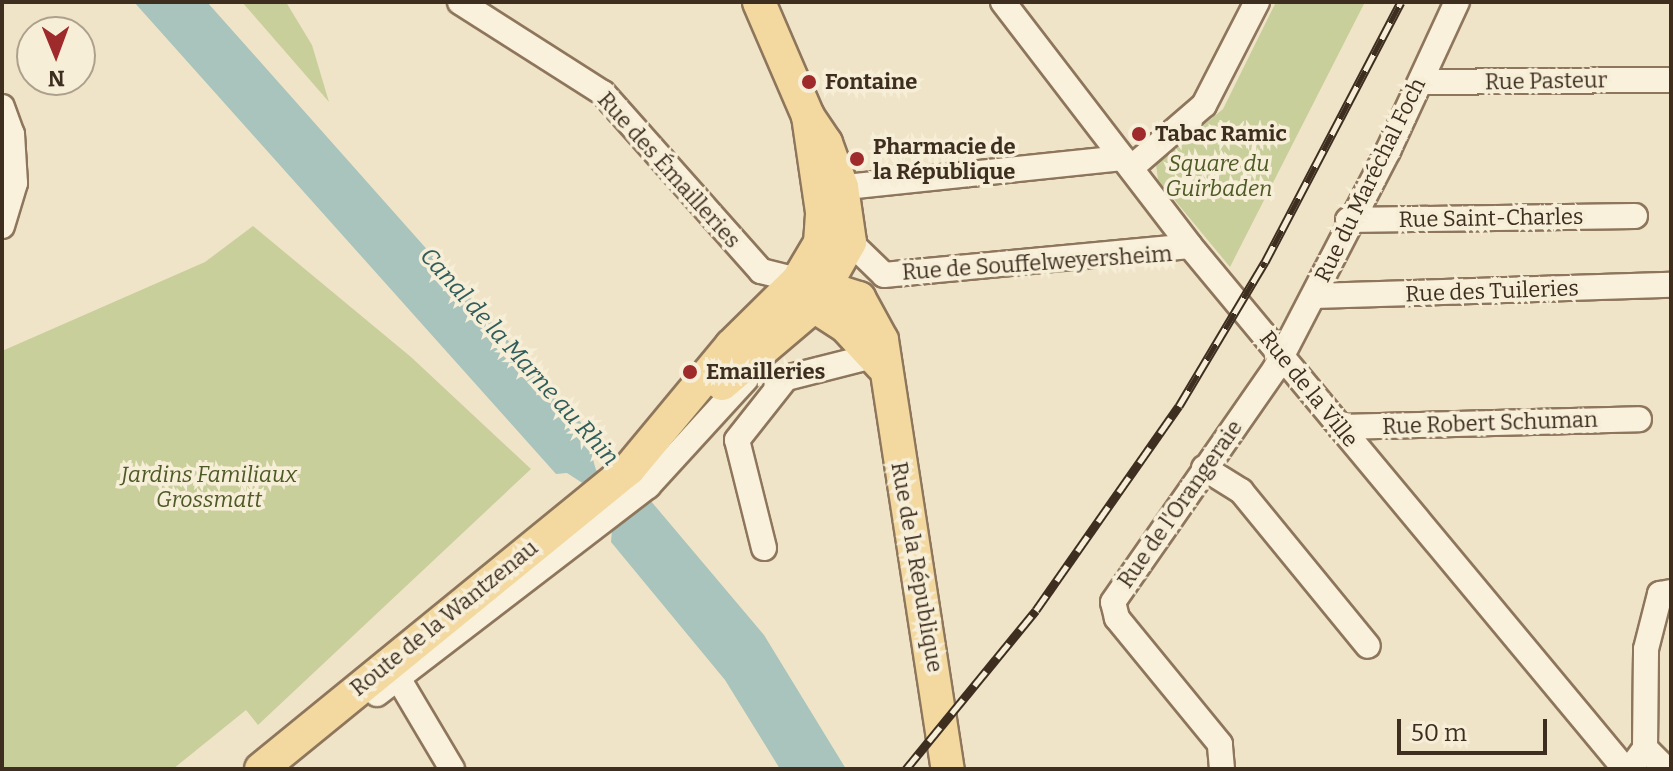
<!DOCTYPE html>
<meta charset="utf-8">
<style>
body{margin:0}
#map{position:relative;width:1673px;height:771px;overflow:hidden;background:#f0e4c8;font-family:Bitter,serif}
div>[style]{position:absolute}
.green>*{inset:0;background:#c9cf9b}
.water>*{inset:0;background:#a9c4bc}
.roads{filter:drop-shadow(2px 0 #8d765c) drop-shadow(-2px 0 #8d765c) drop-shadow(0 2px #8d765c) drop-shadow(0 -2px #8d765c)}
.minor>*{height:24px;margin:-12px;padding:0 12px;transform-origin:12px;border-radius:12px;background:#faf1dc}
.major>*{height:32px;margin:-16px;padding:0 16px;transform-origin:16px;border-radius:16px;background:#f3d9a0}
.rail>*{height:9px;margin-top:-4.5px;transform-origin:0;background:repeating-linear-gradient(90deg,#f7eed8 0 18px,#3d2e20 0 36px);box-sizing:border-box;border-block:2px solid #3d2e20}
.dots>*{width:22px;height:22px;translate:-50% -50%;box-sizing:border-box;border:4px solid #f7eed8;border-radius:50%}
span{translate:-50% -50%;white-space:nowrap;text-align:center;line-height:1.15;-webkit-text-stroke:7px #f7eed8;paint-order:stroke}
.street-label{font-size:22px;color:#3d2e20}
.poi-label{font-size:22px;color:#3d2e20;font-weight:700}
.left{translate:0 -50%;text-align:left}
.park-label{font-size:22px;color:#4d5a26;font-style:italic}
.water-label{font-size:24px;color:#2f5d5a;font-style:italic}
.frame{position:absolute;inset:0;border:4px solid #3d2e20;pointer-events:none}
.north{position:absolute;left:16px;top:16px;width:80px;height:80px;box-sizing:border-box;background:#f7eed8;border:2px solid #ada18e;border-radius:50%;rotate:179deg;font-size:22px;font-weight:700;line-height:32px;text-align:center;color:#3d2e20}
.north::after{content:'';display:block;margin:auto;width:28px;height:36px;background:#9e2a2b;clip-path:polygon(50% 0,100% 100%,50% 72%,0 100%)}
.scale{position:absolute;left:1397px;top:719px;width:150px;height:36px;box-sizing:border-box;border:4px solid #3d2e20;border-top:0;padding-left:10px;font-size:24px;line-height:28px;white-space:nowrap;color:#3d2e20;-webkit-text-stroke:6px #f7eed8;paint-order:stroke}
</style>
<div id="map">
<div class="green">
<i style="clip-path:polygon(242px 2px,286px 2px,312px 45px,329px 102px)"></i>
<i style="clip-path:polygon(1276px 2px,1365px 2px,1230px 267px,1158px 180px,1156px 164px,1223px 109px)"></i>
<i style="clip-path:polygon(253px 226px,411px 357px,531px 469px,258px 725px,246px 710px,173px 769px,2px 769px,2px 351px,205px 262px)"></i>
</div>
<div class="water">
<i style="clip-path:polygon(134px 2px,207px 2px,600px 444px,592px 456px,596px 470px,626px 501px,650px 500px,764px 635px,846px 769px,780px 769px,725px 680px,611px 542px,613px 516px,587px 486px,567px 473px,556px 474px)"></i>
</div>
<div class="roads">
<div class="minor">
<i style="left:460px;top:2px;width:169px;rotate:32.5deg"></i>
<i style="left:603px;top:93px;width:238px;rotate:48.4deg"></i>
<i style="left:761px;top:271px;width:38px;rotate:14deg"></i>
<i style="left:1003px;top:2px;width:307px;rotate:52.5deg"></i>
<i style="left:1190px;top:246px;width:680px;rotate:50.25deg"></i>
<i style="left:1421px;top:82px;width:250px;rotate:-0.5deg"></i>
<i style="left:2px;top:107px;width:29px;rotate:70deg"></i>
<i style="left:12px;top:134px;width:49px;rotate:86.5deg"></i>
<i style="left:15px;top:183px;width:45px;rotate:106.8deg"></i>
<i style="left:1131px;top:168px;width:96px;rotate:-40.8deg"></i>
<i style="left:1204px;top:105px;width:116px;rotate:-62.8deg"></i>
<i style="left:827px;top:189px;width:297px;rotate:-6deg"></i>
<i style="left:1348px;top:220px;width:287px;rotate:-0.8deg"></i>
<i style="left:850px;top:242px;width:47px;rotate:44.1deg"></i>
<i style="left:884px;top:275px;width:307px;rotate:-5.4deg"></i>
<i style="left:1314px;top:296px;width:357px;rotate:-1.8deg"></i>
<i style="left:1340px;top:427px;width:299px;rotate:-1.5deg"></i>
<i style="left:1204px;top:468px;width:44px;rotate:31.9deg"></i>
<i style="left:1241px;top:491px;width:200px;rotate:50.7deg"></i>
<i style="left:764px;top:548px;width:111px;rotate:-104deg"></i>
<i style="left:737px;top:440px;width:79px;rotate:-51.7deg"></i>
<i style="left:786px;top:378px;width:89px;rotate:-14.3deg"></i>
<i style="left:398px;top:678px;width:106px;rotate:59.3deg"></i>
<i style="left:377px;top:694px;width:342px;rotate:-37.5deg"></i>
<i style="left:648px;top:486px;width:145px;rotate:-47.5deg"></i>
<i style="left:1645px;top:748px;width:30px;rotate:45deg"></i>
<i style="left:1222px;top:769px;width:25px;rotate:-95deg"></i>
<i style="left:1220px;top:744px;width:163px;rotate:-129.3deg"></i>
<i style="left:1117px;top:618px;width:16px;rotate:-104deg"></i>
<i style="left:1113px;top:602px;width:284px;rotate:-55.2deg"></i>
<i style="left:1275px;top:369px;width:246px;rotate:-62.6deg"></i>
<i style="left:1388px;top:151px;width:164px;rotate:-65.2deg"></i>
<i style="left:1630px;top:769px;width:26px;rotate:-54deg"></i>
<i style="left:1645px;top:748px;width:99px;rotate:-89.4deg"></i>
<i style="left:1646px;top:649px;width:57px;rotate:-75.7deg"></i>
<i style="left:1660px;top:594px;width:11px;rotate:-10deg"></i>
</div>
<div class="major">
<i style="left:805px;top:281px;width:57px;rotate:17.5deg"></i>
<i style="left:859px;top:298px;width:48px;rotate:61.3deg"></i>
<i style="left:882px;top:340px;width:434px;rotate:81.3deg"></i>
<i style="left:804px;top:290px;width:19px;rotate:58deg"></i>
<i style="left:814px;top:306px;width:37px;rotate:33deg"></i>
<i style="left:845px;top:326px;width:54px;rotate:47.2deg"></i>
<i style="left:722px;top:384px;width:121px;rotate:-40.3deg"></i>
<i style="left:814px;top:306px;width:73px;rotate:-60.6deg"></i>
<i style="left:850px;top:242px;width:56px;rotate:-98.3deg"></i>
<i style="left:842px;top:187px;width:47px;rotate:-110deg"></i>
<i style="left:826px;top:143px;width:32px;rotate:-124deg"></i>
<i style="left:808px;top:116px;width:124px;rotate:-113.3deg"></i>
<i style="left:261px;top:769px;width:475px;rotate:-39.2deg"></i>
<i style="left:629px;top:469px;width:160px;rotate:-50.3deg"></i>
<i style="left:731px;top:346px;width:94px;rotate:-44.6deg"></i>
<i style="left:798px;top:280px;width:43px;rotate:-59.3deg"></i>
<i style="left:820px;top:243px;width:31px;rotate:-86deg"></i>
<i style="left:822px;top:212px;width:97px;rotate:-98.3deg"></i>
</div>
</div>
<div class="rail">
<i style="left:906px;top:769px;width:205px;rotate:-50.7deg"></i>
<i style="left:1036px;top:610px;width:249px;rotate:-55deg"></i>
<i style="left:1179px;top:406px;width:168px;rotate:-59.2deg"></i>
<i style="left:1265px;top:262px;width:293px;rotate:-62.4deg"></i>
</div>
<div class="dots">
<i style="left:809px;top:82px;background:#9e2a2b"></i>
<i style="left:1139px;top:134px;background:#9e2a2b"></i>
<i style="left:857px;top:159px;background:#9e2a2b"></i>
<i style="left:690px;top:372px;background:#9e2a2b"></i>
</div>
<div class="street-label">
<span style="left:1546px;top:81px;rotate:-1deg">Rue Pasteur</span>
<span style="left:669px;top:170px;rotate:48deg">Rue des Émailleries</span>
<span style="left:1370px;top:180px;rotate:-64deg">Rue du Maréchal Foch</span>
<span style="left:1491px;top:218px;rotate:-1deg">Rue Saint-Charles</span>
<span style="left:1037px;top:263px;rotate:-4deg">Rue de Souffelweyersheim</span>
<span style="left:1492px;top:291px;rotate:-2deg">Rue des Tuileries</span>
<span style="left:1309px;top:389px;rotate:51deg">Rue de la Ville</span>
<span style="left:1490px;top:423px;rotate:-2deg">Rue Robert Schuman</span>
<span style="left:1180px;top:504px;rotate:-55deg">Rue de l'Orangeraie</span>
<span style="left:917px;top:567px;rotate:80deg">Rue de la République</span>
<span style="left:444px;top:618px;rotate:-39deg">Route de la Wantzenau</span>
</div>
<div class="poi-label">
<span class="left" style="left:825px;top:82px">Fontaine</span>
<span class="left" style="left:1155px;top:134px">Tabac Ramic</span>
<span class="left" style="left:873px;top:159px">Pharmacie de<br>la République</span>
<span class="left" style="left:706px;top:372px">Emailleries</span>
</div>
<div class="park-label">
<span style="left:1219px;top:176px">Square du<br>Guirbaden</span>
<span style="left:209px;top:487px">Jardins Familiaux<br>Grossmatt</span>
</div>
<div class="water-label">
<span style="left:519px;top:357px;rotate:48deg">Canal de la Marne au Rhin</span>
</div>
<div class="frame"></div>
<div class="north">N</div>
<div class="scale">50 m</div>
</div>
